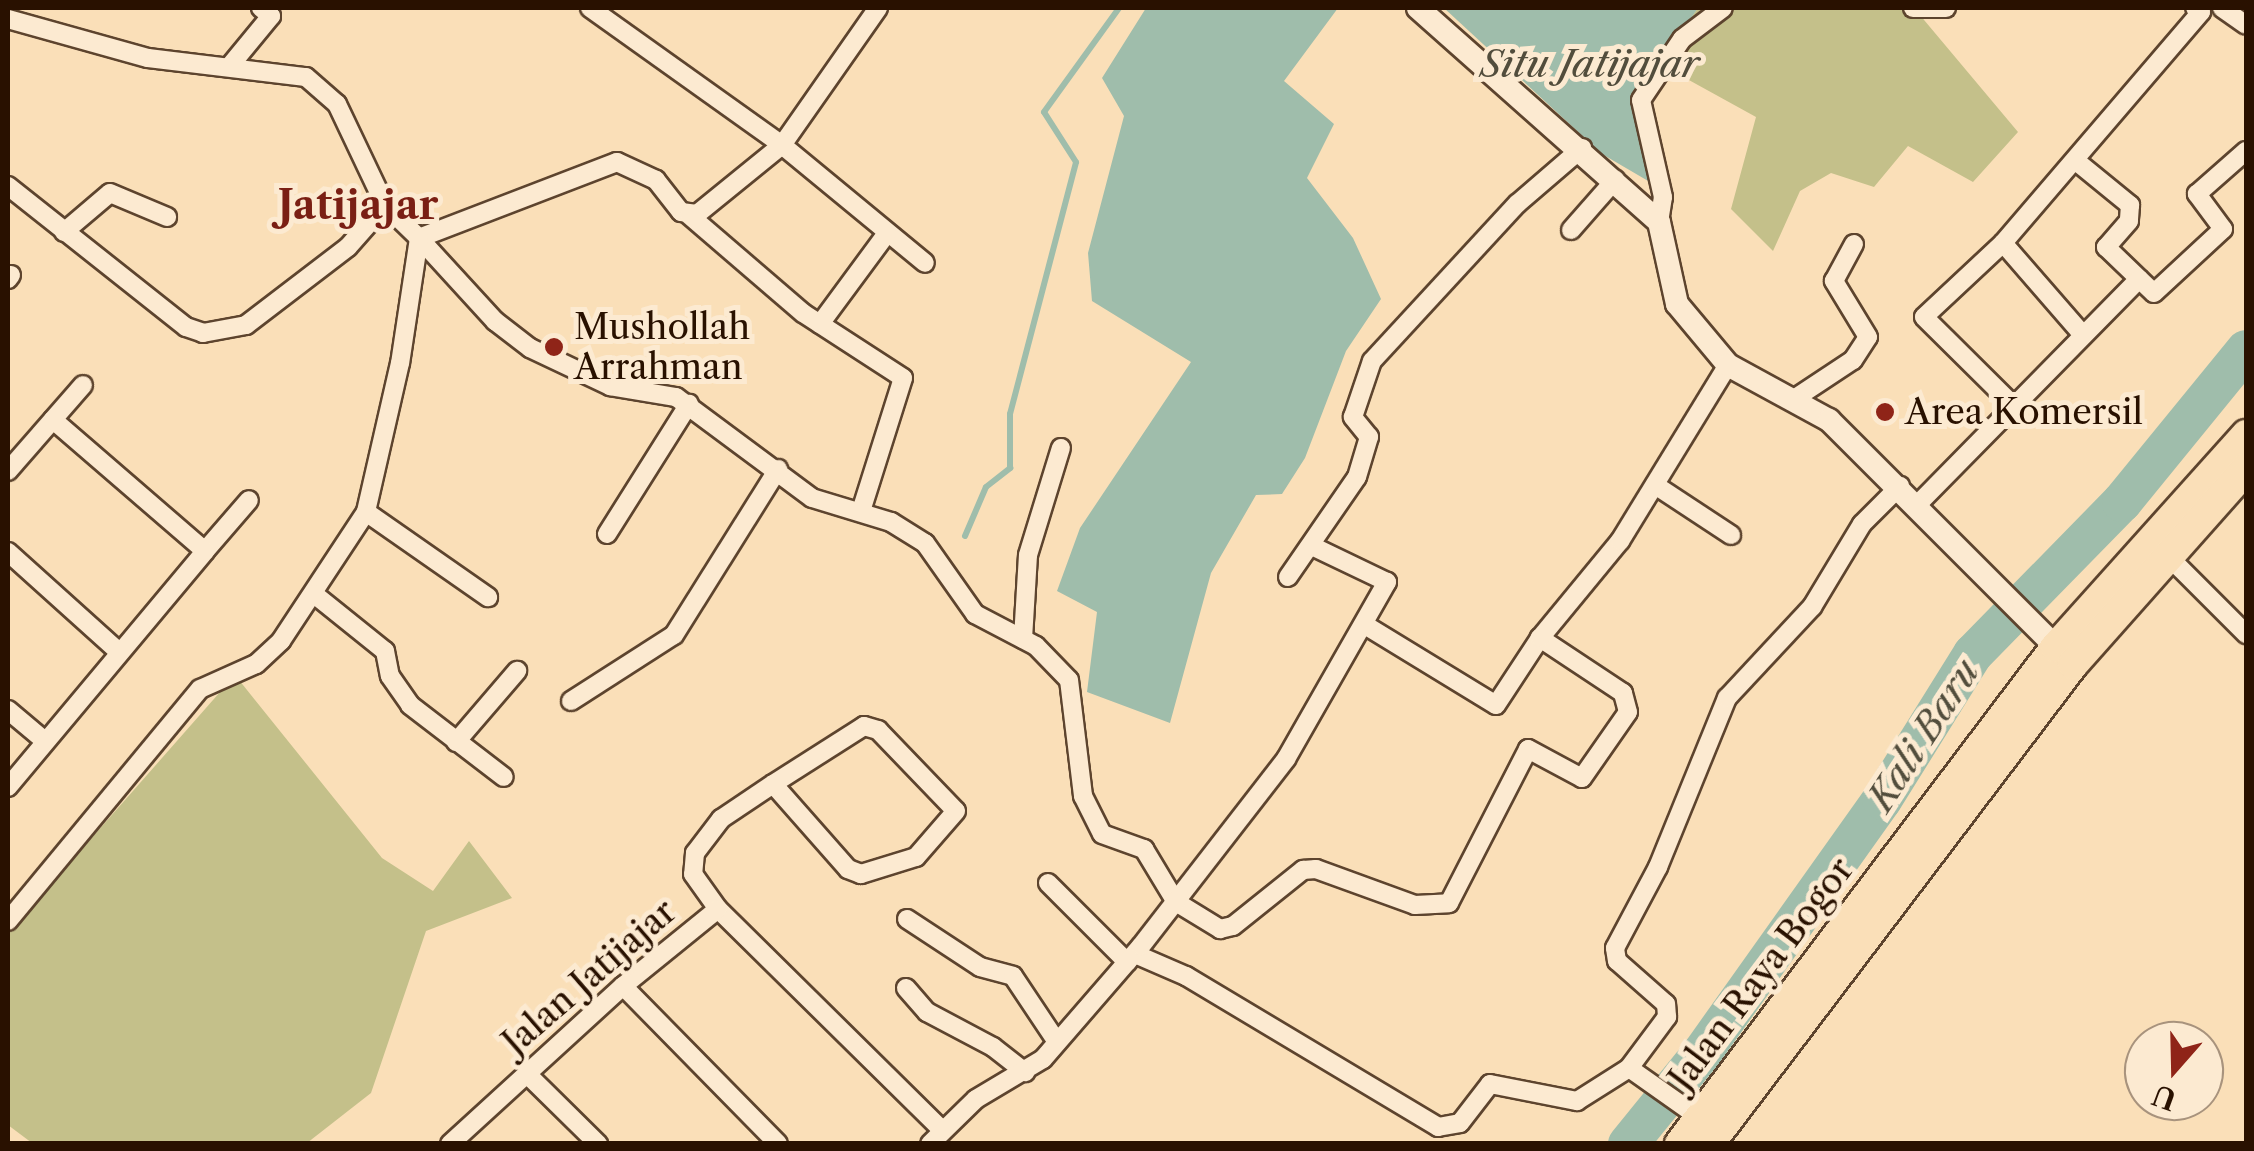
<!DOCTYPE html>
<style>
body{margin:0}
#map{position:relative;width:2254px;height:1151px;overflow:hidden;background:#fadfb8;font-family:"Libre Caslon Text",serif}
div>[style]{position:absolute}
.green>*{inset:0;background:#c4c08a}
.water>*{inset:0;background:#9fbdab}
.stream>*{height:6px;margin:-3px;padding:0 3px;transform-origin:3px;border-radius:3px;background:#9fbdab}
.river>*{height:40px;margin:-20px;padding:0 20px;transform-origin:20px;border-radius:20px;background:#9fbdab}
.roads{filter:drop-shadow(2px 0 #5d442e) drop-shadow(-2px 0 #5d442e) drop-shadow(0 2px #5d442e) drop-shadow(0 -2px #5d442e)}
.minor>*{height:18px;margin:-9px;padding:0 9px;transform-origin:9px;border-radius:9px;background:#fcead1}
.tertiary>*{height:22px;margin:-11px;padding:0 11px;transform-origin:11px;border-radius:11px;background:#fcead1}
.trunk>*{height:30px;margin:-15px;padding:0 15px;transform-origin:15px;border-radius:15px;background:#fadfb8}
.dots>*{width:28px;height:28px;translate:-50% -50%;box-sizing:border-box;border:5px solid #fcead1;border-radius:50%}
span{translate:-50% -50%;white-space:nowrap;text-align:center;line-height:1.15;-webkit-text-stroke:10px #fcead1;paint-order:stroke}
.poi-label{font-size:35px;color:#291100}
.left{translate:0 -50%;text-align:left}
.street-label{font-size:35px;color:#291100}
.water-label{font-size:38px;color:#524d3c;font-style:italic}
.quarter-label{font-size:40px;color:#7a1f14;font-weight:700}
.frame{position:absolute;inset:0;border:10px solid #291100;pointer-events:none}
.north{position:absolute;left:2124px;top:1021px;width:100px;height:100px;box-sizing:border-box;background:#fcead1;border:2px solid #a8937d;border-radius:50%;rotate:200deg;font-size:28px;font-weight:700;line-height:40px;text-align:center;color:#291100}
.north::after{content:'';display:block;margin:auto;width:35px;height:45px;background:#8f2418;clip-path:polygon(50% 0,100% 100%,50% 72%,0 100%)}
</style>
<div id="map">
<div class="green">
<i style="clip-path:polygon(1698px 8px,1914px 8px,2018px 132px,1973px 182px,1908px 146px,1874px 187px,1831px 173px,1800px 191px,1773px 251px,1731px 209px,1756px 117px,1658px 63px)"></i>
<i style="clip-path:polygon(235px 675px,382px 858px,433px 891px,469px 841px,512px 898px,426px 931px,371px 1093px,307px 1143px,32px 1143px,8px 1125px,8px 933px)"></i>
</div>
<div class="water">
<i style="clip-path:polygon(1146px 8px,1338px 8px,1284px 81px,1334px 124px,1307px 178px,1353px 238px,1381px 299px,1346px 351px,1305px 458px,1282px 494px,1256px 495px,1211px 573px,1170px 723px,1087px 692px,1097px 612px,1057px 591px,1080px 528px,1191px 362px,1092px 301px,1088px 253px,1124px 116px,1102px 78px)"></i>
<i style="clip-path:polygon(1444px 8px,1698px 8px,1646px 83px,1655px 185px,1602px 154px)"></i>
</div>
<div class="stream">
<i style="left:965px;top:536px;width:53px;rotate:-66.8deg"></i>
<i style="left:986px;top:487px;width:31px;rotate:-38deg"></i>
<i style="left:1010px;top:468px;width:54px;rotate:-90deg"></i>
<i style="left:1010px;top:414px;width:260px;rotate:-75.3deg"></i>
<i style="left:1076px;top:162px;width:59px;rotate:-122.6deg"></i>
<i style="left:1044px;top:112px;width:128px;rotate:-54.2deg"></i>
</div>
<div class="river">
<i style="left:1628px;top:1144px;width:117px;rotate:-50.9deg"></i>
<i style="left:1702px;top:1053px;width:310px;rotate:-54.6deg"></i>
<i style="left:1882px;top:800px;width:172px;rotate:-58.1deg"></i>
<i style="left:1973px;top:654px;width:213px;rotate:-45.6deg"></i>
<i style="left:2122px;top:502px;width:196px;rotate:-50.8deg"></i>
</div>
<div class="roads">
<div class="minor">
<i style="left:590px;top:8px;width:236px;rotate:35.5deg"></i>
<i style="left:782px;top:145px;width:185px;rotate:39.5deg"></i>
<i style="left:878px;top:8px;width:167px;rotate:125deg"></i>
<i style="left:782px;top:145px;width:109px;rotate:140.9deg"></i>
<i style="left:697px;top:214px;width:16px;rotate:-173deg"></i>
<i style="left:681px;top:212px;width:41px;rotate:-128deg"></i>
<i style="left:656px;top:180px;width:43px;rotate:-155.2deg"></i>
<i style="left:617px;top:162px;width:212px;rotate:159deg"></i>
<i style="left:419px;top:238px;width:113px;rotate:47.5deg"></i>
<i style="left:495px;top:321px;width:44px;rotate:37.6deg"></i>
<i style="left:530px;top:348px;width:89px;rotate:25.4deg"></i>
<i style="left:610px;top:386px;width:67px;rotate:9.5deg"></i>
<i style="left:676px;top:397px;width:169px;rotate:36.6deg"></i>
<i style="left:812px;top:498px;width:83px;rotate:16.9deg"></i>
<i style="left:891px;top:522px;width:40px;rotate:32deg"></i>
<i style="left:925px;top:543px;width:87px;rotate:54.8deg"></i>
<i style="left:975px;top:614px;width:69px;rotate:27.7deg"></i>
<i style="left:1036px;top:646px;width:47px;rotate:45.9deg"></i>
<i style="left:1069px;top:680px;width:117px;rotate:83.1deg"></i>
<i style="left:1083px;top:796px;width:42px;rotate:63.4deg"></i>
<i style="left:1102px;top:834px;width:45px;rotate:19.7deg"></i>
<i style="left:1144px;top:849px;width:62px;rotate:58.9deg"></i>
<i style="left:1176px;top:902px;width:52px;rotate:31.5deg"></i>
<i style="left:1220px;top:929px;width:13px;rotate:-13deg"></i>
<i style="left:1233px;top:926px;width:90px;rotate:-38.7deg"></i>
<i style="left:1303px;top:870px;width:13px;rotate:-4deg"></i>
<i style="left:1316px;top:869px;width:105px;rotate:20deg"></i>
<i style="left:1415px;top:905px;width:34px;rotate:-3deg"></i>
<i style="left:1449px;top:903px;width:173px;rotate:-62.8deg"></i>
<i style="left:1528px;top:749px;width:61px;rotate:28.2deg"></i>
<i style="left:1582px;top:778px;width:80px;rotate:-55.1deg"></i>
<i style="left:1628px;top:712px;width:20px;rotate:-105deg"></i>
<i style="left:1623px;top:693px;width:100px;rotate:-146.5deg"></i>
<i style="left:1913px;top:8px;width:33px"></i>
<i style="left:2222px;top:8px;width:29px;rotate:35deg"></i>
<i style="left:8px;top:19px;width:145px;rotate:15.6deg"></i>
<i style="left:148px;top:58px;width:159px;rotate:6.9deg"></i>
<i style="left:306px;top:77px;width:41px;rotate:41.1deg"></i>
<i style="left:337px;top:104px;width:112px;rotate:64.6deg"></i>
<i style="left:385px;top:205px;width:47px;rotate:44.1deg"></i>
<i style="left:419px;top:238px;width:126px;rotate:98.6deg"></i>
<i style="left:400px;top:363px;width:153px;rotate:102.9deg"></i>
<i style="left:366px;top:512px;width:154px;rotate:123.4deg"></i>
<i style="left:281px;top:641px;width:34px;rotate:137deg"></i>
<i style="left:256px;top:664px;width:61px;rotate:155.9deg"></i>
<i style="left:200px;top:689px;width:301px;rotate:129.6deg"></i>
<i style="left:229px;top:67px;width:66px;rotate:-50.5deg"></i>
<i style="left:271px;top:16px;width:13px;rotate:-141deg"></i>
<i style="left:2076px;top:161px;width:70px;rotate:39.2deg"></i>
<i style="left:2130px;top:205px;width:16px;rotate:94deg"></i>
<i style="left:2129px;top:221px;width:35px;rotate:131deg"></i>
<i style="left:2106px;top:247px;width:66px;rotate:43.8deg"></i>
<i style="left:2154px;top:293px;width:94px;rotate:-42.8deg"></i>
<i style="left:2223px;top:229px;width:44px;rotate:-126.6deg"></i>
<i style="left:2197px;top:194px;width:65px;rotate:-41.3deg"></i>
<i style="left:8px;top:186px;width:227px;rotate:38.4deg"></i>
<i style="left:186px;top:327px;width:18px;rotate:19deg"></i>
<i style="left:203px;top:333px;width:44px;rotate:-10.5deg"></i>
<i style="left:246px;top:325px;width:128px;rotate:-37.4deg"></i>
<i style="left:348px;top:247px;width:56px;rotate:-48.6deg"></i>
<i style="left:689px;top:215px;width:150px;rotate:40.7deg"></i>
<i style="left:803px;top:313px;width:119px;rotate:33deg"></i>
<i style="left:903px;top:378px;width:139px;rotate:107.5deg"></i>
<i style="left:1659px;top:222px;width:25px;rotate:-81deg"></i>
<i style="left:1663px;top:197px;width:99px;rotate:-102.8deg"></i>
<i style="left:1641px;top:100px;width:73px;rotate:-56.1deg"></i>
<i style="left:1682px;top:39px;width:51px;rotate:-37.1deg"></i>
<i style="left:1571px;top:230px;width:67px;rotate:-48.7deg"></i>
<i style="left:64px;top:232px;width:60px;rotate:-40.3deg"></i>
<i style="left:110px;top:193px;width:62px;rotate:22.8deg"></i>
<i style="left:2003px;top:243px;width:108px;rotate:136.9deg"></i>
<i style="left:1924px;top:317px;width:128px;rotate:44.7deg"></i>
<i style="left:8px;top:279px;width:5px;rotate:-53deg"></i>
<i style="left:820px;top:324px;width:113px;rotate:-53.6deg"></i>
<i style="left:2083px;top:335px;width:122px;rotate:-131deg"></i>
<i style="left:2003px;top:243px;width:304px;rotate:-49.4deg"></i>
<i style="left:2201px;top:12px;width:7px;rotate:-146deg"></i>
<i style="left:1797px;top:397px;width:67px;rotate:-33.5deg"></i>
<i style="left:1853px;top:360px;width:27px;rotate:-57deg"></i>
<i style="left:1868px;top:337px;width:66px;rotate:-121.3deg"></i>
<i style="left:1834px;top:281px;width:42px;rotate:-61.6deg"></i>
<i style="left:8px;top:471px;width:114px;rotate:-48.9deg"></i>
<i style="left:1655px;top:485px;width:91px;rotate:33.3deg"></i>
<i style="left:1917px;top:505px;width:317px;rotate:-45.5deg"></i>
<i style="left:366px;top:512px;width:149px;rotate:34.9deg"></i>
<i style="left:607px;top:534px;width:154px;rotate:-57.8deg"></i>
<i style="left:205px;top:551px;width:67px;rotate:-49.2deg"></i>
<i style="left:8px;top:552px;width:148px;rotate:42deg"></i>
<i style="left:2165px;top:553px;width:115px;rotate:45deg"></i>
<i style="left:1288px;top:577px;width:121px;rotate:-55.4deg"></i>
<i style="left:1357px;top:477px;width:42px;rotate:-73.3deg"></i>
<i style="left:1369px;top:437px;width:26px;rotate:-129deg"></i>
<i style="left:1353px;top:417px;width:59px;rotate:-71.3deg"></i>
<i style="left:1372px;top:361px;width:214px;rotate:-47.3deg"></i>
<i style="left:1517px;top:204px;width:86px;rotate:-40.7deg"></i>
<i style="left:314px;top:594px;width:91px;rotate:38.8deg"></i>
<i style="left:385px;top:651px;width:25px;rotate:79deg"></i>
<i style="left:390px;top:676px;width:35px;rotate:55deg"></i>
<i style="left:410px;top:705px;width:118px;rotate:37.5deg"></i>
<i style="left:1365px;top:625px;width:153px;rotate:31.4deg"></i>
<i style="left:1496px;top:705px;width:80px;rotate:-56.7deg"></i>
<i style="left:1540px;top:638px;width:126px;rotate:-50.5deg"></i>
<i style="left:1620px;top:541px;width:206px;rotate:-58.5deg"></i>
<i style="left:1023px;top:639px;width:84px;rotate:-86.6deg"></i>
<i style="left:1028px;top:555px;width:112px;rotate:-72.9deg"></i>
<i style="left:571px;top:701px;width:122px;rotate:-32.7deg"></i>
<i style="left:674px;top:635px;width:196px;rotate:-57.9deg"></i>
<i style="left:8px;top:710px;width:48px;rotate:40deg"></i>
<i style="left:864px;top:726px;width:15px;rotate:16deg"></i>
<i style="left:878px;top:730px;width:112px;rotate:46.1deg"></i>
<i style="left:956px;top:811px;width:61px;rotate:131deg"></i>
<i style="left:916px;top:857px;width:58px;rotate:162.8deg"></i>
<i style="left:861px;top:874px;width:14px;rotate:-159deg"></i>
<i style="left:848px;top:869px;width:113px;rotate:-131.4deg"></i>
<i style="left:773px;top:784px;width:108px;rotate:-32.5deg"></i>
<i style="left:456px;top:742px;width:94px;rotate:-49.3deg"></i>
<i style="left:773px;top:784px;width:63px;rotate:146.1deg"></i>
<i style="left:721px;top:819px;width:43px;rotate:127.4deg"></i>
<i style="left:695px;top:853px;width:21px;rotate:95deg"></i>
<i style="left:693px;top:874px;width:43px;rotate:54.5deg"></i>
<i style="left:718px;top:909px;width:312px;rotate:44.6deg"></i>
<i style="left:8px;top:787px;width:307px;rotate:-50.1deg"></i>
<i style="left:205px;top:551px;width:201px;rotate:-139.2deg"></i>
<i style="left:1048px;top:883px;width:112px;rotate:45deg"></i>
<i style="left:907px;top:919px;width:87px;rotate:33.3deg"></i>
<i style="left:980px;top:967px;width:34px;rotate:15deg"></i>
<i style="left:1013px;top:976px;width:79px;rotate:56.3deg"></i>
<i style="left:1135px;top:954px;width:56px;rotate:23.3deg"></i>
<i style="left:1186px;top:976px;width:294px;rotate:30.9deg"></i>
<i style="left:1438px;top:1127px;width:22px;rotate:-10deg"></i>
<i style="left:1460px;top:1123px;width:49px;rotate:-52.4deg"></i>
<i style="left:1490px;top:1084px;width:89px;rotate:11.1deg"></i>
<i style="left:1577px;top:1101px;width:62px;rotate:-32.4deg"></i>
<i style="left:1629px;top:1068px;width:64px;rotate:-53.3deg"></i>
<i style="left:1667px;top:1017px;width:13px;rotate:-94deg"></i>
<i style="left:1666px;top:1004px;width:65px;rotate:-138.7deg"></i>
<i style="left:1617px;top:961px;width:13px;rotate:-99deg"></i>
<i style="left:1615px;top:948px;width:92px;rotate:-62deg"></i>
<i style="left:1658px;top:867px;width:183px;rotate:-67.8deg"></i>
<i style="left:1727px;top:698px;width:125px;rotate:-47deg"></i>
<i style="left:1812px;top:607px;width:97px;rotate:-58.9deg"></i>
<i style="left:1862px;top:524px;width:54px;rotate:-45deg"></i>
<i style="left:623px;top:986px;width:221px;rotate:45.5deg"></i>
<i style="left:906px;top:988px;width:32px;rotate:49deg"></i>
<i style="left:927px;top:1012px;width:75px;rotate:27.9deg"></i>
<i style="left:993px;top:1047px;width:41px;rotate:38deg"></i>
<i style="left:1629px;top:1068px;width:87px;rotate:35.2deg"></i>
<i style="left:527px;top:1074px;width:100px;rotate:44.6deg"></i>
<i style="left:450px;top:1144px;width:234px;rotate:-42.4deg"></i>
<i style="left:623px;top:986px;width:122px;rotate:-39deg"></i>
<i style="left:930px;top:1144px;width:64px;rotate:-44.4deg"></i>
<i style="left:976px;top:1099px;width:78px;rotate:-30.8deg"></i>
<i style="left:1043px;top:1059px;width:150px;rotate:-49.1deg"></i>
<i style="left:1141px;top:946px;width:237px;rotate:-52.2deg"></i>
<i style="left:1286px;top:759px;width:204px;rotate:-60.3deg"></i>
<i style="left:1387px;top:582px;width:83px;rotate:-154.4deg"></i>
</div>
<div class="tertiary">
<i style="left:1418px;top:8px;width:322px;rotate:41.6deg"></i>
<i style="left:1659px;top:222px;width:84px;rotate:77.6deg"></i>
<i style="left:1677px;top:304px;width:80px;rotate:50.1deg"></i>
<i style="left:1728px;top:365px;width:115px;rotate:28.6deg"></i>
<i style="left:1829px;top:420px;width:334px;rotate:45deg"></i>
</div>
<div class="trunk">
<i style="left:1680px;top:1144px;width:623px;rotate:-52.89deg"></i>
<i style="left:2056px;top:647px;width:285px;rotate:-48.1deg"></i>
<i style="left:1709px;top:1144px;width:602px;rotate:-52.83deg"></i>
<i style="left:2073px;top:664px;width:261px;rotate:-48.4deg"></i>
</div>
</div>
<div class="dots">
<i style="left:554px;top:347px;background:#8f2418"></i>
<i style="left:1885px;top:412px;background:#8f2418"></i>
</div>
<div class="poi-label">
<span class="left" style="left:574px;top:347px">Mushollah<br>Arrahman</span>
<span class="left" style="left:1905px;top:412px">Area Komersil</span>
</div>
<div class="street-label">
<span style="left:1761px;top:974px;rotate:-53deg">Jalan Raya Bogor</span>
<span style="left:589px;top:977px;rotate:-41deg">Jalan Jatijajar</span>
</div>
<div class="water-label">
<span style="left:1590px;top:64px">Situ Jatijajar</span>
<span style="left:1923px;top:735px;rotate:-57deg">Kali Baru</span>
</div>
<div class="quarter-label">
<span style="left:358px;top:205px">Jatijajar</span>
</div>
<div class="frame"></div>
<div class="north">U</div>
</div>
